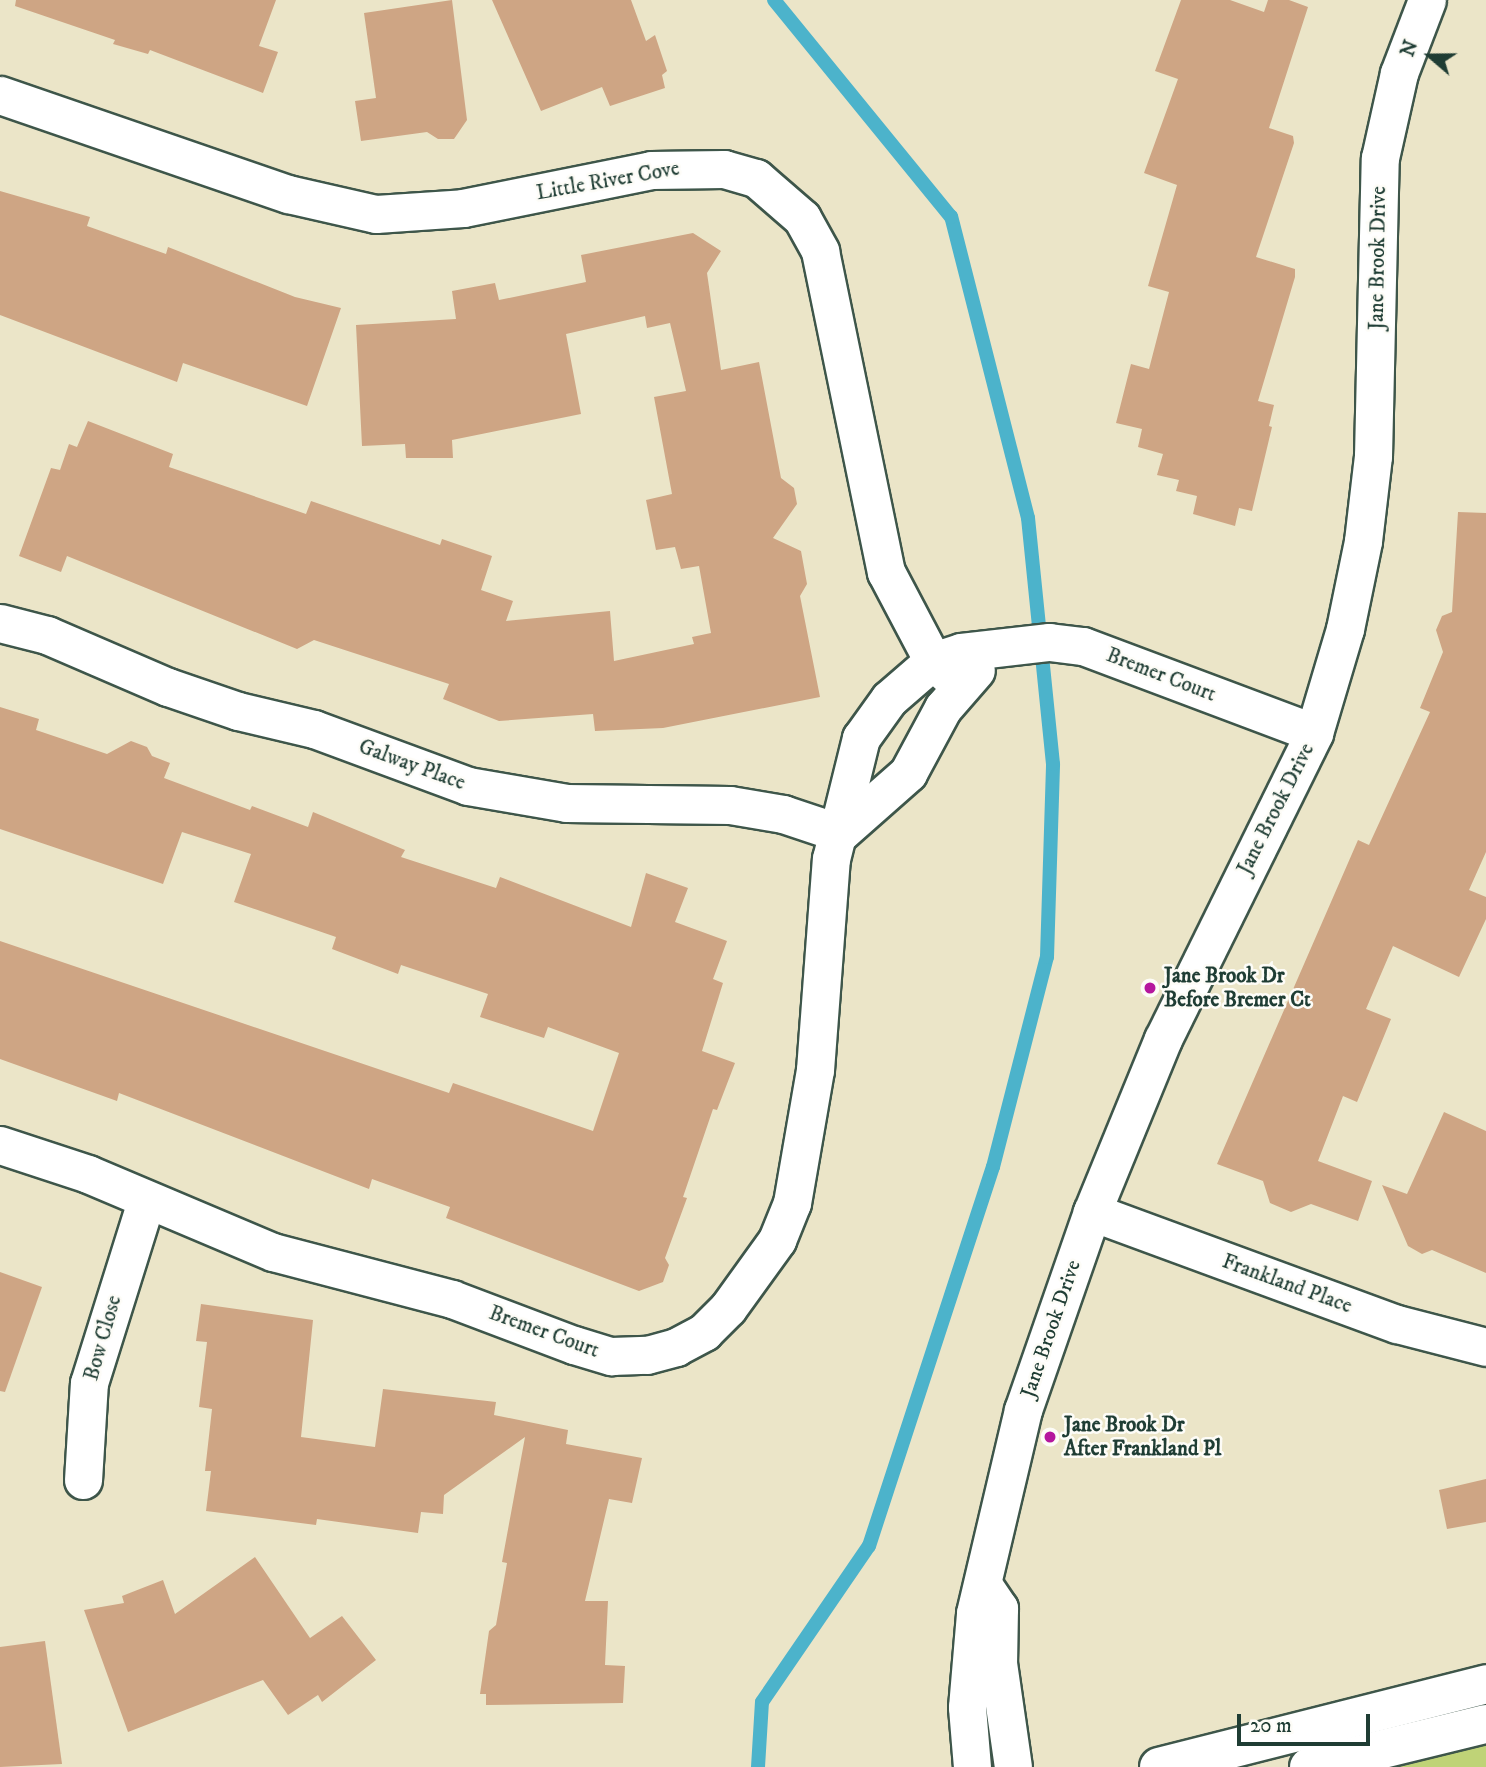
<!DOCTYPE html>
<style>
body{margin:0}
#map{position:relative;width:1486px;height:1767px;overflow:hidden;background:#ebe5c8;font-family:"IM FELL DW Pica",serif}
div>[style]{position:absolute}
.green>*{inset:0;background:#bfd377}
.stream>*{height:14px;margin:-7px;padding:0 7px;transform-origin:7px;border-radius:7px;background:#4cb3cb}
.building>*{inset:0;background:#cea584}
.roads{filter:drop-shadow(2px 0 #3e564a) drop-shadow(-2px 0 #3e564a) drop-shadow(0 2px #3e564a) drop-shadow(0 -2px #3e564a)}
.minor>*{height:37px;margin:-18.5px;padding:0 18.5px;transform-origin:18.5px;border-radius:18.5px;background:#fff}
.secondary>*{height:38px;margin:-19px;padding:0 19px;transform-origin:19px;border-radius:19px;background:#fff}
.dots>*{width:19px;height:19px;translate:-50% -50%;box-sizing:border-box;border:4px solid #fdfcf7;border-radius:50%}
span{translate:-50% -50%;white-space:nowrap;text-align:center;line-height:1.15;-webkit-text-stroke:5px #fdfcf7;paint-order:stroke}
.street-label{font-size:21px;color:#1f3d34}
.poi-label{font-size:21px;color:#1f3d34;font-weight:700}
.left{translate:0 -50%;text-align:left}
.north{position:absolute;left:1395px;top:21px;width:70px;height:70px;-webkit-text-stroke:5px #fdfcf7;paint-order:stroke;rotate:290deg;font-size:19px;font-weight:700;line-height:28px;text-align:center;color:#1f3d34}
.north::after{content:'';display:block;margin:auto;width:24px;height:32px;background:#1f3d34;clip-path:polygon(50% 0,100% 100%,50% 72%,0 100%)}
.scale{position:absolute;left:1237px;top:1714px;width:133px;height:32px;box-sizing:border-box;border:4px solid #1f3d34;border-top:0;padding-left:9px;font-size:21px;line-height:24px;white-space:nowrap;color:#1f3d34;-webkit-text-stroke:5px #fdfcf7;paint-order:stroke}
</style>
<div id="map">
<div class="green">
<i style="clip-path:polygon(1486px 1724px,1486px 1767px,1395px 1767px,1392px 1747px)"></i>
</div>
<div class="stream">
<i style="left:758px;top:1767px;width:65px;rotate:-86.5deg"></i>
<i style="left:762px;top:1702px;width:189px;rotate:-55.6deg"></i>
<i style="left:869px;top:1546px;width:399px;rotate:-71.9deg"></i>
<i style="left:993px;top:1167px;width:217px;rotate:-75.6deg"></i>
<i style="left:1047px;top:957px;width:193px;rotate:-88.2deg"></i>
<i style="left:1053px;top:764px;width:247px;rotate:-95.8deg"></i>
<i style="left:1028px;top:518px;width:311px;rotate:-104.3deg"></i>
<i style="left:951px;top:217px;width:280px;rotate:-129.2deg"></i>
</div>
<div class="building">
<i style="clip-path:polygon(16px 0,276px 0,259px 46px,278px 52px,263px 93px,150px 50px,148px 54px,113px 44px,115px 40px,15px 6px)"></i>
<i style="clip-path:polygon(452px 0,467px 120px,454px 139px,438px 139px,427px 132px,361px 141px,355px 101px,376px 98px,364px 13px)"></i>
<i style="clip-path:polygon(492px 0,631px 0,646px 41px,655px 35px,667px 71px,662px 75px,665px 88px,610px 106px,602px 87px,541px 111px)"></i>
<i style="clip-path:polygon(1181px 0,1230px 0,1264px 12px,1268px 0,1289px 0,1308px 7px,1269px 128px,1293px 136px,1294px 143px,1256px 257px,1295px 269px,1295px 277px,1258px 401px,1274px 405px,1269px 426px,1272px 427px,1252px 511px,1239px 508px,1235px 526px,1193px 514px,1197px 496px,1176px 491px,1179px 480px,1157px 475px,1163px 454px,1138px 447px,1142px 429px,1116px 423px,1131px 364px,1149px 369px,1169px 292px,1148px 286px,1177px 185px,1144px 173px,1178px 79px,1155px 71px)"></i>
<i style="clip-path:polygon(0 191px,90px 217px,87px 226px,166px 254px,168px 247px,295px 297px,341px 308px,307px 406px,183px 363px,177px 382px,0 315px)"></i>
<i style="clip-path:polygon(693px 233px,721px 251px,707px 273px,721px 370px,759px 362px,781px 478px,794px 488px,797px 504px,773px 538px,801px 551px,807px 584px,800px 596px,820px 697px,663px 728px,595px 731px,593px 714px,499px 721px,443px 699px,449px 684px,314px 640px,297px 649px,67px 556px,61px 572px,19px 556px,51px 468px,60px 470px,69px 444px,77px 447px,88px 421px,173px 454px,169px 467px,306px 514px,311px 501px,440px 545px,442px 539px,492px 556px,481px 590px,513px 601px,506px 621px,610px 611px,614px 661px,694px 644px,692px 637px,711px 633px,699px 566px,681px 569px,675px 547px,656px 550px,646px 500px,672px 494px,654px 397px,686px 391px,670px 323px,647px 328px,645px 316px,566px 334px,581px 414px,452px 440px,453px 458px,406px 458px,405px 444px,362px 446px,356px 325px,456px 319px,452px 291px,495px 283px,499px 300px,586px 282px,581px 255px)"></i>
<i style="clip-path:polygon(1458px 512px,1486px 513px,1486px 852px,1469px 890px,1486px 897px,1486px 919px,1459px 977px,1393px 946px,1366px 1009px,1391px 1019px,1357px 1102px,1343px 1096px,1318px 1161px,1372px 1181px,1358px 1221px,1311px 1204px,1291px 1212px,1270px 1203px,1263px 1181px,1217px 1164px,1358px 840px,1369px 845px,1430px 712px,1420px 708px,1443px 652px,1436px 630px,1442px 616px,1452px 612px)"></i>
<i style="clip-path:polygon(0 707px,39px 719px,36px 730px,107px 754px,131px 741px,147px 747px,152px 756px,170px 763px,164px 778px,250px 810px,252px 806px,308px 827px,313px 812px,405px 850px,401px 857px,496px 888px,500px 877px,631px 927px,646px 873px,688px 888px,675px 922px,727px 941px,713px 979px,723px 983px,702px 1051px,735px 1063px,717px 1110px,713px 1109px,683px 1197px,687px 1198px,665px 1258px,669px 1265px,663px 1282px,639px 1291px,446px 1218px,450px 1207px,372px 1179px,369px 1189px,119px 1093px,117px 1101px,0 1059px,0 941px,449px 1093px,453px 1083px,593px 1131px,619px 1053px,548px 1027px,544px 1038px,480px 1017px,488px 994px,401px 965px,398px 974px,332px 949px,336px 937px,234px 902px,251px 854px,182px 832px,163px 884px,0 829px)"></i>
<i style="clip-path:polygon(1444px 1112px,1486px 1131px,1486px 1273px,1432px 1250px,1422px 1254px,1408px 1246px,1382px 1185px,1407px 1194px)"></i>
<i style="clip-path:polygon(0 1272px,42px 1287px,5px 1392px,0 1391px)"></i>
<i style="clip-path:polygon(201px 1304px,313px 1320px,301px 1437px,375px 1447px,383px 1389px,496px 1402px,494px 1415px,568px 1430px,566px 1444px,642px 1458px,632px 1503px,609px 1499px,585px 1601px,608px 1601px,605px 1665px,625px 1666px,623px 1703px,486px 1705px,486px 1694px,480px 1694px,489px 1631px,496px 1625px,507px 1563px,502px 1562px,525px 1437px,444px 1495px,443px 1514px,421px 1512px,418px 1533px,317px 1519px,316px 1525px,206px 1511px,211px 1471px,205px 1471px,212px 1409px,199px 1407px,207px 1342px,196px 1341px)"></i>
<i style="clip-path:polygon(1486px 1479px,1486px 1522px,1447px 1529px,1439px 1490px)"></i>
<i style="clip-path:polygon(255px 1557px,310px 1638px,342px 1616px,376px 1660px,322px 1702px,318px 1695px,288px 1715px,263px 1680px,128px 1732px,84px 1610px,124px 1603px,122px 1596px,163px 1580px,175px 1614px)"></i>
<i style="clip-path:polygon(45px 1641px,62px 1764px,0 1767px,0 1647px)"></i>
</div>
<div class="roads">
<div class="minor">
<i style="left:0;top:95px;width:305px;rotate:19deg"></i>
<i style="left:288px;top:194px;width:90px;rotate:12.8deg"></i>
<i style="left:376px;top:214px;width:87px;rotate:-3.9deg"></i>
<i style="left:463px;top:208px;width:192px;rotate:-11.4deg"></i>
<i style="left:651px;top:170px;width:73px;rotate:-0.8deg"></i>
<i style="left:724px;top:169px;width:33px;rotate:16deg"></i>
<i style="left:756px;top:178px;width:61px;rotate:41deg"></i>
<i style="left:802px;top:218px;width:38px;rotate:61deg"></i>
<i style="left:820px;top:251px;width:328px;rotate:78.4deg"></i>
<i style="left:886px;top:572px;width:101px;rotate:62.2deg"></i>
<i style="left:933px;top:661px;width:37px;rotate:43deg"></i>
<i style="left:0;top:623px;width:49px;rotate:14.3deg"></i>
<i style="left:47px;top:635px;width:132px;rotate:23.3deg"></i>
<i style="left:168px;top:687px;width:74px;rotate:18.9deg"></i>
<i style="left:238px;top:711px;width:78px;rotate:13.3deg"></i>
<i style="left:314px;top:729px;width:164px;rotate:20.3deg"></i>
<i style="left:468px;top:786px;width:99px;rotate:9.8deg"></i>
<i style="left:566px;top:803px;width:164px;rotate:0.7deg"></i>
<i style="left:730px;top:805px;width:54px;rotate:9.6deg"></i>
<i style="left:783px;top:814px;width:60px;rotate:18.4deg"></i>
<i style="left:840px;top:833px;width:91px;rotate:-41.4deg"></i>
<i style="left:908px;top:773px;width:74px;rotate:-61.7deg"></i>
<i style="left:943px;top:708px;width:50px;rotate:-49deg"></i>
<i style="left:0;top:1145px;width:93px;rotate:18.2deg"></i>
<i style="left:88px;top:1174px;width:201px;rotate:22.9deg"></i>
<i style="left:273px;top:1252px;width:185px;rotate:14.7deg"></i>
<i style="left:452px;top:1299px;width:130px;rotate:20.7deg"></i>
<i style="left:574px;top:1345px;width:39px;rotate:17deg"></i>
<i style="left:611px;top:1356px;width:36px;rotate:-2deg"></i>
<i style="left:647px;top:1355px;width:30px;rotate:-15deg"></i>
<i style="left:676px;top:1347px;width:32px;rotate:-28deg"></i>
<i style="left:704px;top:1332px;width:34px;rotate:-45deg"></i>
<i style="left:728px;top:1308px;width:84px;rotate:-54.2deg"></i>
<i style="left:777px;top:1240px;width:40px;rotate:-68deg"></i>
<i style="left:792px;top:1203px;width:135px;rotate:-80.2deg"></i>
<i style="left:815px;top:1070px;width:212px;rotate:-85.7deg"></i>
<i style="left:831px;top:859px;width:125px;rotate:-76.1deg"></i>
<i style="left:861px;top:738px;width:48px;rotate:-54.3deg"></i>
<i style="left:889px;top:699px;width:58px;rotate:-40.8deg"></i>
<i style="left:933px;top:661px;width:29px;rotate:-18deg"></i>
<i style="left:961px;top:652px;width:89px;rotate:-6.5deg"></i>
<i style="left:1049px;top:642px;width:34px;rotate:7deg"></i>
<i style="left:1083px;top:646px;width:247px;rotate:20.6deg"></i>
<i style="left:1092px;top:1212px;width:325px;rotate:20.2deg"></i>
<i style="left:1397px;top:1324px;width:92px;rotate:14.5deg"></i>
<i style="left:83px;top:1480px;width:97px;rotate:-86.5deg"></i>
<i style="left:89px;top:1383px;width:191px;rotate:-72.6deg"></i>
<i style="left:984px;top:1586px;width:27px;rotate:56deg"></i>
<i style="left:999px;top:1608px;width:55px;rotate:91deg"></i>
<i style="left:998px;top:1663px;width:105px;rotate:81.8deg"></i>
<i style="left:972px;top:1767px;width:60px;rotate:-94.8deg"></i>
<i style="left:967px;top:1707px;width:94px;rotate:-85.1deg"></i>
<i style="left:975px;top:1613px;width:209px;rotate:-76.7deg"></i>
<i style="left:1023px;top:1410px;width:210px;rotate:-70.8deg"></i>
<i style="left:1092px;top:1212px;width:187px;rotate:-67.7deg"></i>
<i style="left:1163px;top:1039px;width:341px;rotate:-63.7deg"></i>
<i style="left:1314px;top:733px;width:109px;rotate:-73.4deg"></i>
<i style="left:1345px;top:629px;width:90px;rotate:-78.4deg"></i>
<i style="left:1363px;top:541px;width:86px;rotate:-83.3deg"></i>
<i style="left:1373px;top:456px;width:298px;rotate:-88.7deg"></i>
<i style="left:1380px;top:158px;width:87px;rotate:-77.4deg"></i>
<i style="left:1399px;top:73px;width:78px;rotate:-69deg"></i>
</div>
<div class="secondary">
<i style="left:1159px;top:1767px;width:337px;rotate:-14.2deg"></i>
<i style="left:1309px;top:1767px;width:182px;rotate:-13.7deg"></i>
</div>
</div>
<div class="dots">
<i style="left:1150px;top:988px;background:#b5179e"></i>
<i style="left:1050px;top:1437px;background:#b5179e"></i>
</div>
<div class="street-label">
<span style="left:608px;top:181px;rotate:-10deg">Little River Cove</span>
<span style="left:1378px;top:258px;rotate:-89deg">Jane Brook Drive</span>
<span style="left:1161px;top:675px;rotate:21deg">Bremer Court</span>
<span style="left:412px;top:765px;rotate:20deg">Galway Place</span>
<span style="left:1276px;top:809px;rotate:-63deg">Jane Brook Drive</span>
<span style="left:1287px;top:1284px;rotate:20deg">Frankland Place</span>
<span style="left:1051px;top:1329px;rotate:-71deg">Jane Brook Drive</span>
<span style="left:544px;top:1332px;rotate:20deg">Bremer Court</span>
<span style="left:103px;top:1338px;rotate:-74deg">Bow Close</span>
</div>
<div class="poi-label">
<span class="left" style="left:1164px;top:988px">Jane Brook Dr<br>Before Bremer Ct</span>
<span class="left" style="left:1064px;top:1437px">Jane Brook Dr<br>After Frankland Pl</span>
</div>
<div class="north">N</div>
<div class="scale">20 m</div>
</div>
